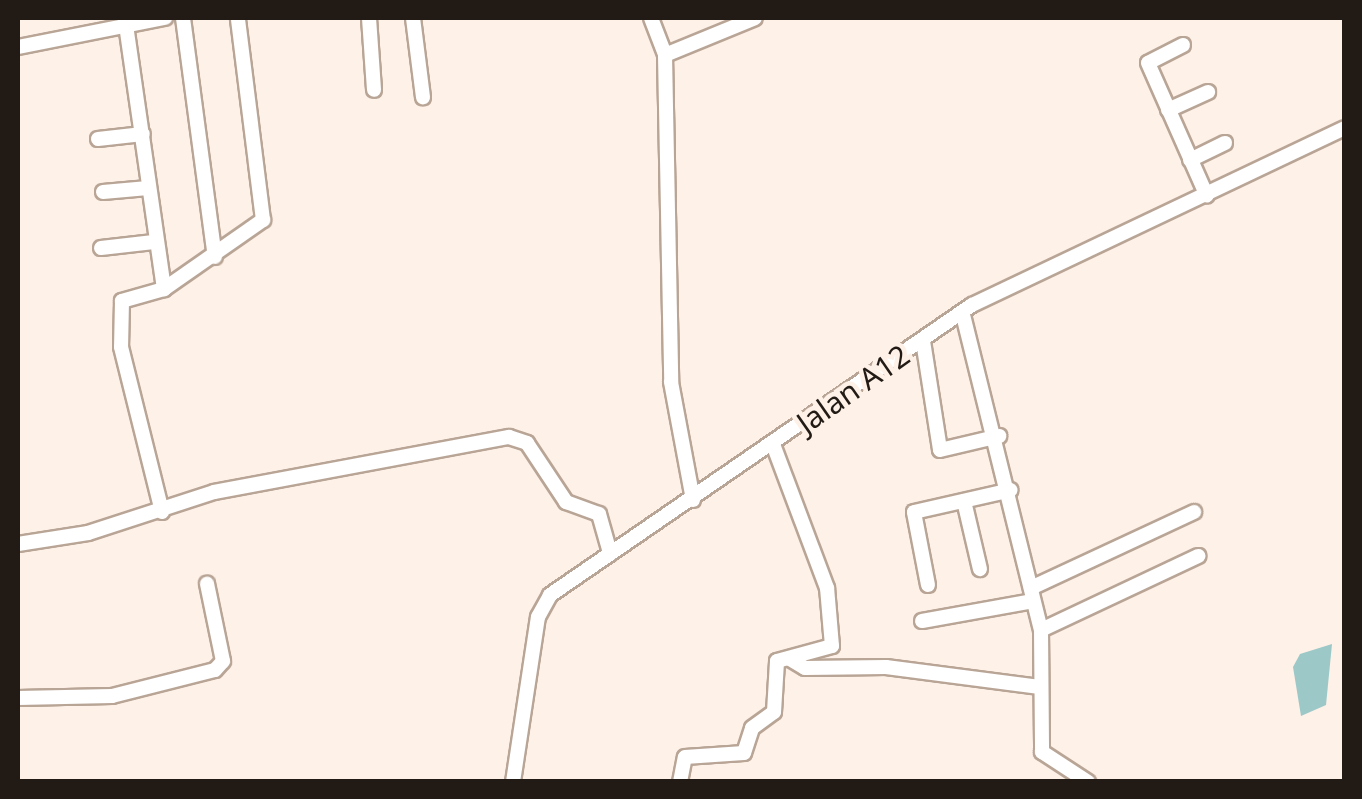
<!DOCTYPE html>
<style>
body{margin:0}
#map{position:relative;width:1362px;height:799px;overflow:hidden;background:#fef1e8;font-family:"Noto Sans",sans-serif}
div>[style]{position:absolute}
.water>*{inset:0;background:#9cc8c8}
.roads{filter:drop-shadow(2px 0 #b9a596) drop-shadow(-2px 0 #b9a596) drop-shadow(0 2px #b9a596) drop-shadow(0 -2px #b9a596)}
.street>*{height:14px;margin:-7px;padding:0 7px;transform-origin:7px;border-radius:7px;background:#fff}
span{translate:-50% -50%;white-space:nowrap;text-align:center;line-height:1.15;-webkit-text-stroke:9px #fef1e8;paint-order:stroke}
.street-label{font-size:30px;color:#221b15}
.frame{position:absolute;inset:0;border:20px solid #221b15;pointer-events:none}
</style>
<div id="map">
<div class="water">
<i style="clip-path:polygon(1332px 644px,1326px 705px,1301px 716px,1293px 667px,1300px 654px)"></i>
</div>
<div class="roads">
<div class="street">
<i style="left:125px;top:18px;width:274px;rotate:81.8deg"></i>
<i style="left:164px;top:289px;width:44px;rotate:164.1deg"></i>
<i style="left:122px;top:301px;width:46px;rotate:91.2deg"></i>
<i style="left:121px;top:347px;width:170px;rotate:76deg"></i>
<i style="left:183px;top:18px;width:241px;rotate:82.4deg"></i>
<i style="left:369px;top:18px;width:72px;rotate:86deg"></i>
<i style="left:413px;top:18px;width:80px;rotate:82.8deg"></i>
<i style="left:651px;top:18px;width:40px;rotate:69deg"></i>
<i style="left:665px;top:55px;width:97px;rotate:-22.3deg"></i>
<i style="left:1183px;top:45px;width:39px;rotate:153deg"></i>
<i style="left:1148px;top:63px;width:145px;rotate:66.1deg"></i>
<i style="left:18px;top:47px;width:150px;rotate:-11.2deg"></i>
<i style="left:665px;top:55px;width:327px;rotate:88.9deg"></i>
<i style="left:671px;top:382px;width:120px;rotate:79.4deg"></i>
<i style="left:1168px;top:110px;width:44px;rotate:-24.2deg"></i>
<i style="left:98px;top:139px;width:45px;rotate:-6.3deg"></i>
<i style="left:1190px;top:160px;width:39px;rotate:-26deg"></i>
<i style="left:103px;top:192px;width:45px;rotate:-5.1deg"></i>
<i style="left:101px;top:248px;width:53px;rotate:-6.5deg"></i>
<i style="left:164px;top:289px;width:121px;rotate:-34.9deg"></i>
<i style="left:263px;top:220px;width:204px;rotate:-97.1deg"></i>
<i style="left:963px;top:315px;width:325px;rotate:76.1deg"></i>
<i style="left:1041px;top:630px;width:122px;rotate:89.5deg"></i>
<i style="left:1042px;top:752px;width:55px;rotate:33.1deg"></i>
<i style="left:923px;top:341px;width:110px;rotate:81.1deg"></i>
<i style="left:940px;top:450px;width:61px;rotate:-13.3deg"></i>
<i style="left:964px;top:501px;width:70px;rotate:76.8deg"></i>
<i style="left:18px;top:544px;width:71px;rotate:-8.9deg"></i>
<i style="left:88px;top:533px;width:133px;rotate:-18deg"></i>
<i style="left:214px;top:492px;width:300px;rotate:-10.6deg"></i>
<i style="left:509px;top:437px;width:19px;rotate:18deg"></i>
<i style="left:527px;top:443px;width:71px;rotate:56.5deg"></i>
<i style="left:566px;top:502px;width:35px;rotate:20deg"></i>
<i style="left:599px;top:514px;width:41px;rotate:74.2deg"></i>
<i style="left:928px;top:585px;width:74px;rotate:-100.9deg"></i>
<i style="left:914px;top:512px;width:99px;rotate:-12.8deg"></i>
<i style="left:1031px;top:588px;width:180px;rotate:-25deg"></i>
<i style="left:922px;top:621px;width:113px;rotate:-10.2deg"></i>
<i style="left:1041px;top:630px;width:174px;rotate:-25.2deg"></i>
<i style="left:790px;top:659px;width:17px;rotate:31deg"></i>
<i style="left:805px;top:668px;width:81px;rotate:-0.7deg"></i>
<i style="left:886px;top:667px;width:155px;rotate:7.4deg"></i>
<i style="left:18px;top:698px;width:94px;rotate:-1.2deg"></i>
<i style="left:112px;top:696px;width:106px;rotate:-14.2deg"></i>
<i style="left:215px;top:670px;width:12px;rotate:-48deg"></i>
<i style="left:223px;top:661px;width:79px;rotate:-101.7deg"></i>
<i style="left:513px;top:782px;width:167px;rotate:-81.4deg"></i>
<i style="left:538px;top:617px;width:25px;rotate:-61deg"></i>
<i style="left:550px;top:595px;width:512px;rotate:-34.5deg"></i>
<i style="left:972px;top:305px;width:412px;rotate:-25.4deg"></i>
<i style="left:680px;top:782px;width:25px;rotate:-79deg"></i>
<i style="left:685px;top:757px;width:59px;rotate:-3.9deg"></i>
<i style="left:744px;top:753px;width:26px;rotate:-72deg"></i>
<i style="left:752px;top:728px;width:27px;rotate:-36deg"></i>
<i style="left:774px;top:712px;width:51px;rotate:-86.6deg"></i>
<i style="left:777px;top:661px;width:57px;rotate:-15.3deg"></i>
<i style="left:832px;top:646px;width:58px;rotate:-94.9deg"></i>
<i style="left:827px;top:588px;width:154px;rotate:-110.6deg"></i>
</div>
</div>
<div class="street-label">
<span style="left:853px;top:389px;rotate:-35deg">Jalan A12</span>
</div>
<div class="frame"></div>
</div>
